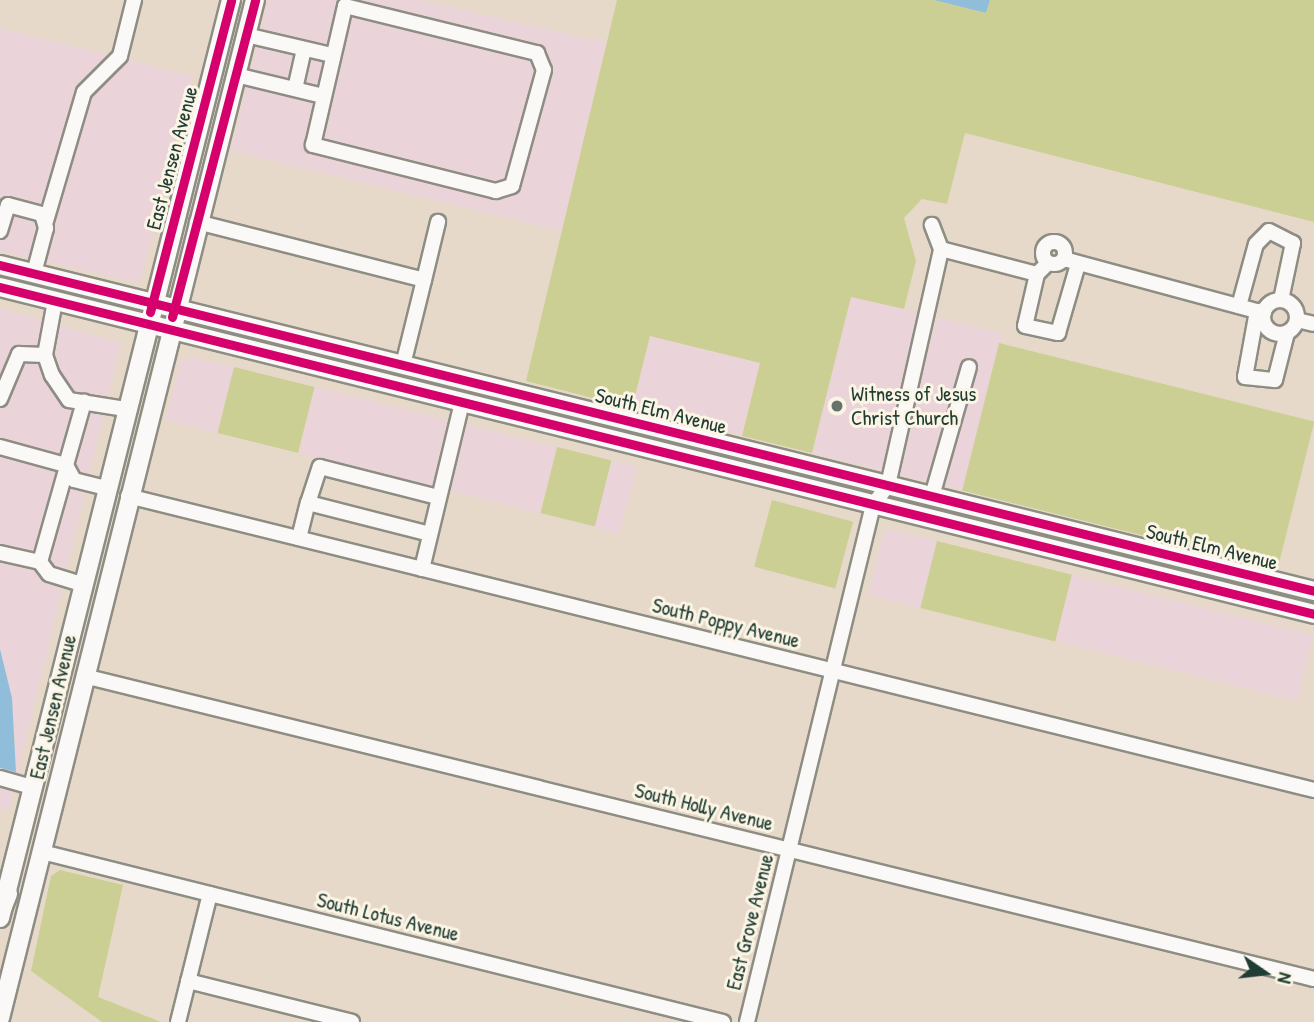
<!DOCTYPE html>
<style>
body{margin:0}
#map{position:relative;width:1314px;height:1022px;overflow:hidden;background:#e6d9c9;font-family:"Patrick Hand",sans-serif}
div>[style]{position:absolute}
.built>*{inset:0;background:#ead4da;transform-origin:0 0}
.green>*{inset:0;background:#cccf94;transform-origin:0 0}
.water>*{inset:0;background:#90beda}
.roads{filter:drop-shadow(2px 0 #8e8d83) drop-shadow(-2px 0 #8e8d83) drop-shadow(0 2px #8e8d83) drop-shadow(0 -2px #8e8d83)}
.minor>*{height:14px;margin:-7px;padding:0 7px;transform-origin:7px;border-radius:7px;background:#fbf9f7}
.minor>.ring{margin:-7px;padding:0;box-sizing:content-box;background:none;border:14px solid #fbf9f7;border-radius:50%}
.major>*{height:18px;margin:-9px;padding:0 9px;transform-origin:9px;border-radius:9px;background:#fbf9f7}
.highway>*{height:21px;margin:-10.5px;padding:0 10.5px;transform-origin:10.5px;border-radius:10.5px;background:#fbf9f7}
.cycleway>*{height:9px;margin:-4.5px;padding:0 4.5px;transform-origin:4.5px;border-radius:4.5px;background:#d6006c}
.dots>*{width:19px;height:19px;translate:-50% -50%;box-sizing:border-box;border:4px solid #fcf5e5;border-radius:50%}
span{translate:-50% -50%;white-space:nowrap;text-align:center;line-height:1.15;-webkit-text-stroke:6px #fcf5e5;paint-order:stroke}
.street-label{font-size:21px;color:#1f3d34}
.poi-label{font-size:21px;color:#1f3d34}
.left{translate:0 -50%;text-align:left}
.north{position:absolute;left:1230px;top:938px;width:70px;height:70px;-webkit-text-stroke:5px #fcf5e5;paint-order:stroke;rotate:104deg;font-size:19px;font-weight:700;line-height:28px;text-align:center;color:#1f3d34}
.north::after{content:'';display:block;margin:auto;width:24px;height:32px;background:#1f3d34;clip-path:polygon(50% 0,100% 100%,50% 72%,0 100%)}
</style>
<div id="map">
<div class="built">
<i style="clip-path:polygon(268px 0,421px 0,606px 43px,562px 231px,231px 151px)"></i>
<i style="clip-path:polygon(0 28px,193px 76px,140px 283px,0 251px)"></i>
<i style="left:851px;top:296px;width:72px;height:162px;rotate:14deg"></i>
<i style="clip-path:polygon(0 308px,121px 343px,9px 810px,0 807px,0 768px,16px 771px,12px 698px,0 649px)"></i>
<i style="left:937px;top:317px;width:67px;height:162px;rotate:14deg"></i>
<i style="left:650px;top:336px;width:113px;height:74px;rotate:14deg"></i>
<i style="clip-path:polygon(191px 357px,234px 367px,217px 433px,165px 420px,180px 362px)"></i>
<i style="left:315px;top:387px;width:249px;height:68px;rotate:14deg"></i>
<i style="left:611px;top:460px;width:27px;height:69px;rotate:15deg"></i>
<i style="left:885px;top:528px;width:54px;height:69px;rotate:14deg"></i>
<i style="left:1072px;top:575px;width:249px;height:68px;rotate:14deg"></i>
</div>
<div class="green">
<i style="clip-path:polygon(617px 0,934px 0,986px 13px,990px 0,1314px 0,1314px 222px,965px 133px,947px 204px,922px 199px,904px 218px,916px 261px,904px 309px,851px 297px,812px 453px,742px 436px,760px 363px,650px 336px,632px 408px,526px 381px)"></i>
<i style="left:999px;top:343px;width:325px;height:152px;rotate:14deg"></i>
<i style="left:234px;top:367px;width:83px;height:68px;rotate:14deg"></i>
<i style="left:557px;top:447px;width:56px;height:68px;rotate:14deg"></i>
<i style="left:772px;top:500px;width:84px;height:69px;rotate:15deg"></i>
<i style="left:937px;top:541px;width:139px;height:69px;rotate:14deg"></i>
<i style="clip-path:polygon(60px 870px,123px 885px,98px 997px,161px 1022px,102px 1022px,31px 971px,51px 876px)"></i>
</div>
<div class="water">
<i style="clip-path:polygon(934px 0,990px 0,986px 13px)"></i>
<i style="clip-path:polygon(0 649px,12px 698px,16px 772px,0 768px)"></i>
</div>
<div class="roads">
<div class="minor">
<i style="left:345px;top:6px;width:198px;rotate:13.8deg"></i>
<i style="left:537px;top:53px;width:18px;rotate:68deg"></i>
<i style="left:544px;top:70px;width:120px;rotate:105.4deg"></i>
<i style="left:512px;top:186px;width:17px;rotate:163deg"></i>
<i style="left:496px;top:191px;width:189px;rotate:-165.9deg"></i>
<i style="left:313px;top:145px;width:143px;rotate:-77deg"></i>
<i style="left:246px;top:35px;width:88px;rotate:13.1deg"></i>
<i style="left:236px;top:75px;width:89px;rotate:13.6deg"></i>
<i style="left:295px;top:89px;width:41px;rotate:-77.3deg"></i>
<i style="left:46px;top:221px;width:134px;rotate:-73.6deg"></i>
<i style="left:84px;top:92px;width:51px;rotate:-45deg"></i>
<i style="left:120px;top:56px;width:58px;rotate:-76deg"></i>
<i style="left:197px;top:222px;width:234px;rotate:14.3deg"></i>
<i style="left:424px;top:280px;width:88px;rotate:103.9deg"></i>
<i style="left:0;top:231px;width:27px;rotate:-73deg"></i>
<i style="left:8px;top:205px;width:35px;rotate:15deg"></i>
<i style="left:42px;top:214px;width:15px;rotate:74deg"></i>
<i style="left:46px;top:228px;width:47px;rotate:104.9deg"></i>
<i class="ring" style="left:1043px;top:242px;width:8px;height:8px"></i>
<i style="left:941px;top:249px;width:99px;rotate:14.6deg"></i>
<i style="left:1037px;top:274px;width:16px;rotate:-45deg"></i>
<i style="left:1064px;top:259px;width:207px;rotate:15.1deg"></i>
<i style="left:1037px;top:274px;width:53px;rotate:103deg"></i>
<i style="left:1025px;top:326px;width:34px;rotate:12deg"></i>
<i style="left:1058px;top:333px;width:72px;rotate:-73.8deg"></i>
<i style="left:424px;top:280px;width:60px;rotate:-76.4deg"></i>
<i class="ring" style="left:1263px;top:300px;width:20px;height:20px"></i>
<i style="left:55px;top:301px;width:55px;rotate:100.5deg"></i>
<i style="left:45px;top:355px;width:21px;rotate:71deg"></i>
<i style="left:52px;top:375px;width:30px;rotate:56deg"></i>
<i style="left:69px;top:400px;width:57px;rotate:9.1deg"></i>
<i style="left:1239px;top:306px;width:64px;rotate:-74.7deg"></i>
<i style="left:1256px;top:244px;width:18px;rotate:-45deg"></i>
<i style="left:1269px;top:231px;width:27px;rotate:27deg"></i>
<i style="left:1293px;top:243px;width:58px;rotate:101.9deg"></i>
<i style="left:1257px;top:311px;width:67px;rotate:100.3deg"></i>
<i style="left:1245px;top:377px;width:30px;rotate:6deg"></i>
<i style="left:1275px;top:380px;width:49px;rotate:-75.7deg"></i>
<i style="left:1297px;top:320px;width:17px;rotate:13deg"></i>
<i style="left:0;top:399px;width:49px;rotate:-67.1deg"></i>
<i style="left:19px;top:354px;width:26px;rotate:2deg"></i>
<i style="left:0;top:447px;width:68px;rotate:15.3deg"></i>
<i style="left:66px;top:465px;width:17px;rotate:62deg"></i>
<i style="left:74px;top:480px;width:32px;rotate:14deg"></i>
<i style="left:66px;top:465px;width:66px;rotate:-74.1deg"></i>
<i style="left:66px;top:470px;width:96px;rotate:105.8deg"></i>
<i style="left:40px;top:562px;width:15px;rotate:53deg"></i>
<i style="left:49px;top:574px;width:34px;rotate:17deg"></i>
<i style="left:128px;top:496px;width:1222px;rotate:13.92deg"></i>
<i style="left:932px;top:496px;width:134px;rotate:-74deg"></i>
<i style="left:430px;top:534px;width:126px;rotate:-165.7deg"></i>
<i style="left:308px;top:503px;width:38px;rotate:-72deg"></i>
<i style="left:320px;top:467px;width:122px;rotate:14.3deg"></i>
<i style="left:299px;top:538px;width:36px;rotate:-76deg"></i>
<i style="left:0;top:553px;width:41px;rotate:12.7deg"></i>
<i style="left:422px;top:569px;width:172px;rotate:-76.5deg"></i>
<i style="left:84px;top:676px;width:1267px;rotate:13.84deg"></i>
<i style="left:0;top:778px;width:33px;rotate:16deg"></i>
<i style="left:42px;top:852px;width:702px;rotate:14.02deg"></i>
<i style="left:188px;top:981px;width:169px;rotate:14deg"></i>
<i style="left:178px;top:1022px;width:132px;rotate:-76deg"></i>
<i style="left:747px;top:1022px;width:532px;rotate:-76.3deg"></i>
<i style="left:873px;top:505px;width:25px;rotate:-53deg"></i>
<i style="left:888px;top:485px;width:242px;rotate:-77.3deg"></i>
<i style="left:941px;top:249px;width:26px;rotate:-111deg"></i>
</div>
<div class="major">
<i style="left:0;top:265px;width:1354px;rotate:13.93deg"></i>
<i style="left:0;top:287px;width:1354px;rotate:13.97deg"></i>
<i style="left:0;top:918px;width:947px;rotate:-75.88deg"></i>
<i style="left:0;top:1018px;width:1049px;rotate:-75.94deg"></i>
</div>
<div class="highway">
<i style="left:0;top:908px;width:16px;rotate:-68deg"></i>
</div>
</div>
<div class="cycleway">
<i style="left:0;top:265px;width:1354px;rotate:13.93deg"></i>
<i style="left:0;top:287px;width:1354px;rotate:13.97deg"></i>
<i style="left:150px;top:312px;width:322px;rotate:-75.4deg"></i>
<i style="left:172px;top:317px;width:328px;rotate:-75.3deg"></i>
</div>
<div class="dots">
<i style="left:837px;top:406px;background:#657468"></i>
</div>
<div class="street-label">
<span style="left:172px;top:158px;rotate:-75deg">East Jensen Avenue</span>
<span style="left:661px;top:411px;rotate:14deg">South Elm Avenue</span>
<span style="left:1212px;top:547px;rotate:14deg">South Elm Avenue</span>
<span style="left:726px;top:623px;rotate:14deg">South Poppy Avenue</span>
<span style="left:53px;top:707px;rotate:-77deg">East Jensen Avenue</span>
<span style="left:704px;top:807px;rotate:14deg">South Holly Avenue</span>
<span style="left:388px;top:917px;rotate:14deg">South Lotus Avenue</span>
<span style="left:750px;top:922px;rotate:-76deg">East Grove Avenue</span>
</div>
<div class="poi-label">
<span class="left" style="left:851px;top:406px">Witness of Jesus<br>Christ Church</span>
</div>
<div class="north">N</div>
</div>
